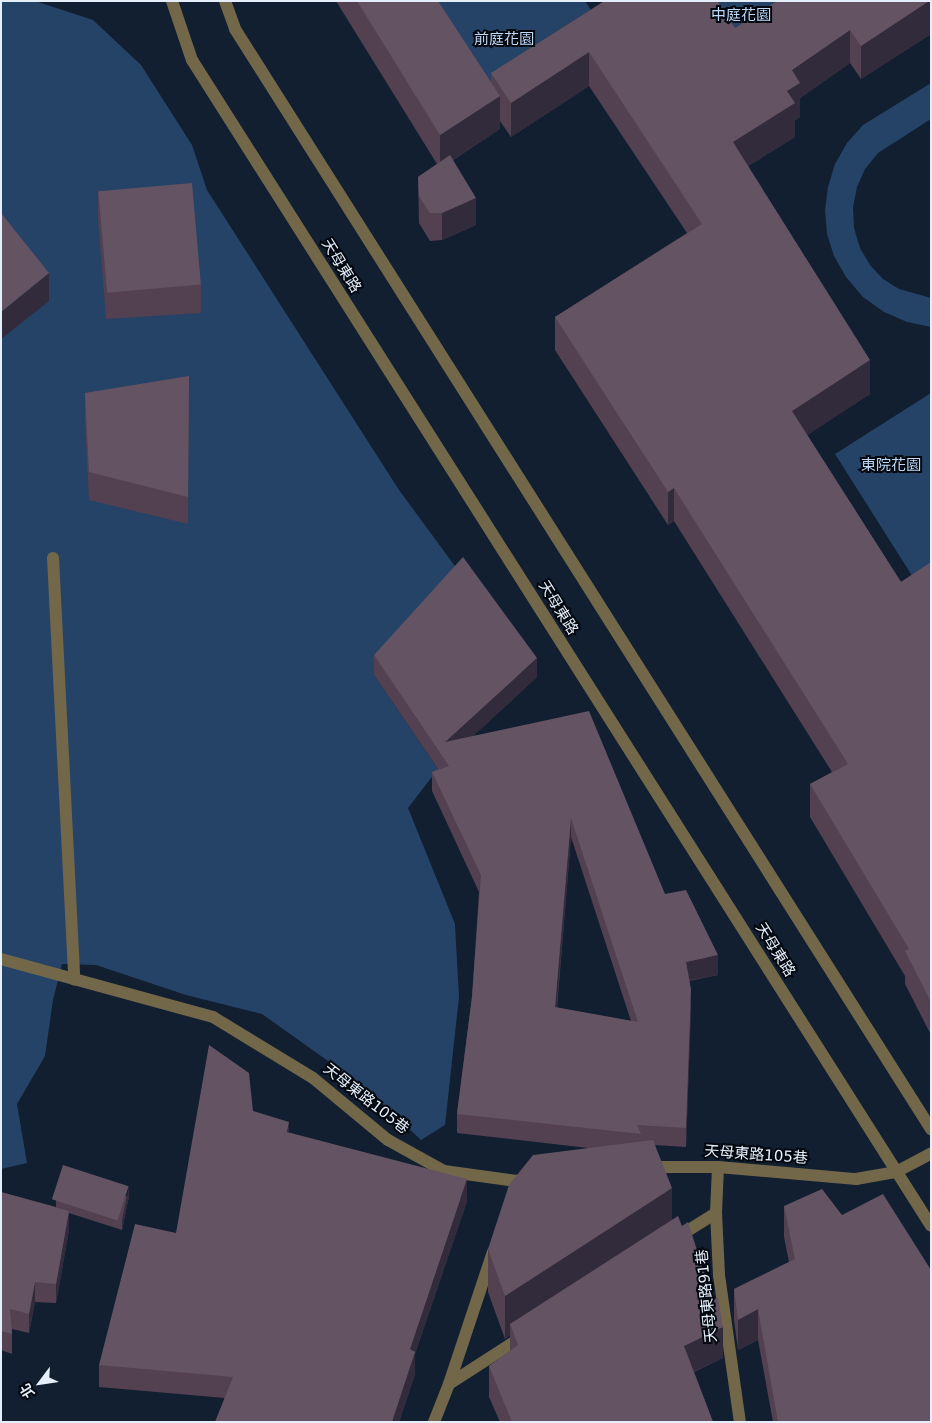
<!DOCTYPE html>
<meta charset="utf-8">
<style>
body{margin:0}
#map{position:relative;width:932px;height:1423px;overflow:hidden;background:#111f31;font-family:"DejaVu Sans","Noto Sans TC",sans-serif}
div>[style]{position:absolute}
.green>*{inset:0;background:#244367}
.minor>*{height:12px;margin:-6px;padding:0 6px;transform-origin:6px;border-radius:6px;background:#73674a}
.wall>*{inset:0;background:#534051}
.shaded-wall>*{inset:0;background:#322b3c}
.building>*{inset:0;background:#635363;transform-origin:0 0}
span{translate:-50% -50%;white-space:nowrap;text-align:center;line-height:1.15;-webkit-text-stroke:4px #040910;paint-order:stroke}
.park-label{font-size:15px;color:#bfd9f8}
.street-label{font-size:15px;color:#e5effb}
.frame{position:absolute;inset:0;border:2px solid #e5effb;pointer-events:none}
.north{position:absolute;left:15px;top:1358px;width:50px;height:50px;-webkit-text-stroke:4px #040910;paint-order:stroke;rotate:239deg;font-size:14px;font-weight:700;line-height:20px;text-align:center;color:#e5effb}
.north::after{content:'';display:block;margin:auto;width:18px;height:22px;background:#e5effb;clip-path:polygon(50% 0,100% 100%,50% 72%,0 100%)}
</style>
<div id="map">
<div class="green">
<i style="clip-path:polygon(1px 1px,35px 1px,93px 20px,141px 65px,192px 145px,207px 190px,399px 490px,463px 577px,374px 675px,438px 769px,408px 808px,455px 924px,459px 997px,445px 1125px,421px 1140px,366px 1088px,262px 1014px,186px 995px,96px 965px,62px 964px,53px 1000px,45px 1056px,17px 1104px,27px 1163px,1px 1169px)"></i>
<i style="clip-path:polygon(434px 1px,585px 1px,601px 25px,493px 93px)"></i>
<i style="clip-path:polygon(713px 1px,794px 1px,736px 38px)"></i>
<i style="clip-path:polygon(931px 83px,931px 119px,878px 153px,865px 169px,857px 187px,853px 207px,854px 228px,860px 248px,870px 265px,883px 279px,899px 289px,931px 298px,931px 327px,907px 322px,884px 312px,863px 297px,846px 277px,834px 256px,827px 234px,825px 210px,828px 187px,835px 164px,847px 143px,863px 125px)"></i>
<i style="clip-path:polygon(931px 393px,931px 572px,916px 582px,835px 454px)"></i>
</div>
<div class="minor">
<i style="left:172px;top:1px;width:62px;rotate:71.3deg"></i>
<i style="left:192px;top:60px;width:1380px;rotate:57.63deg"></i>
<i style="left:225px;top:1px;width:30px;rotate:70deg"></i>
<i style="left:235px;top:29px;width:1302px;rotate:57.68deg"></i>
<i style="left:53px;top:558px;width:422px;rotate:87.1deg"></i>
<i style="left:1px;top:959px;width:220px;rotate:15.3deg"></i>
<i style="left:213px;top:1017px;width:117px;rotate:31.4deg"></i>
<i style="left:313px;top:1078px;width:97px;rotate:39.6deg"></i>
<i style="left:388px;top:1140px;width:64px;rotate:29deg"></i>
<i style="left:444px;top:1171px;width:73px;rotate:7.9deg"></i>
<i style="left:516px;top:1181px;width:12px;rotate:-9deg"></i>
<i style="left:647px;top:1167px;width:71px"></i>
<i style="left:718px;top:1167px;width:139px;rotate:5deg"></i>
<i style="left:856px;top:1179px;width:41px;rotate:-9.9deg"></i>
<i style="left:896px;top:1172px;width:40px;rotate:-28deg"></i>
<i style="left:718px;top:1167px;width:46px;rotate:92.5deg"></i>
<i style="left:716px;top:1213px;width:62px;rotate:87.2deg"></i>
<i style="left:719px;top:1275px;width:148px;rotate:81.9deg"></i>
<i style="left:676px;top:1238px;width:47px;rotate:-32deg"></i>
<i style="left:449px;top:1384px;width:90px;rotate:-32.8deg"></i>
<i style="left:434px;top:1422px;width:41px;rotate:-68.5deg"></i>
<i style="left:449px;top:1384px;width:139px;rotate:-71.6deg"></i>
</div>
<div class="wall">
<i style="clip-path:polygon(336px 1px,438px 1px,491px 82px,491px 73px,604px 1px,717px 1px,735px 28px,931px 1px,931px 34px,861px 79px,850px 63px,800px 98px,800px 117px,795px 120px,795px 137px,748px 166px,870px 394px,807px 435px,901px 582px,931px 562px,931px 1035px,905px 984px,905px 976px,810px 817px,810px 784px,832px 772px,674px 521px,668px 525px,555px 350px,555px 317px,687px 233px,589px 86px,511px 137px,500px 121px,500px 129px,453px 160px,476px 225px,442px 240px,430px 241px,419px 223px,418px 177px,437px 164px)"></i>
<i style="clip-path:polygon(98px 190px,201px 285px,201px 313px,106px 319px,98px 217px)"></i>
<i style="clip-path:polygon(189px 376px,188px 524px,89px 500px,85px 420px,85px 393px)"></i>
<i style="clip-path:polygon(evenodd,374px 655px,537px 677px,473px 736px,665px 894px,718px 975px,689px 981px,691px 1009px,686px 1147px,655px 1145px,672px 1220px,723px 1358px,694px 1372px,713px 1422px,500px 1422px,489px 1397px,489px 1366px,510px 1351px,510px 1335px,505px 1339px,488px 1292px,488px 1249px,588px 1148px,457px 1133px,457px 1114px,472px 997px,479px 892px,432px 791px,432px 772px,438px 769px,374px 675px,374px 655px,571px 837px,631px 1021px,557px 1008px,571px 837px)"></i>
<i style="clip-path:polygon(253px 1111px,289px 1133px,467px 1201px,415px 1354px,415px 1374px,399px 1422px,215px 1422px,225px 1398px,99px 1387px,99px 1365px,176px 1233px)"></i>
<i style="clip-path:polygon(1px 1192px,56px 1207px,56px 1200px,129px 1196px,122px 1230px,69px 1213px,69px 1230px,56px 1303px,35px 1302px,29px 1333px,12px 1329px,12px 1354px,1px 1350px)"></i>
<i style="clip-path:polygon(784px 1206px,842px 1215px,931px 1422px,773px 1422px,758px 1340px,738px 1350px,734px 1320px,734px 1289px,789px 1262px,784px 1237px)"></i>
</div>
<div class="shaded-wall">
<i style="clip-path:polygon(929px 1px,931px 1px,931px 34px,861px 79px,861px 46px)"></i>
<i style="clip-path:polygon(850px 30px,850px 63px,800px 98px,800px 117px,795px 120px,795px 137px,733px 175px,733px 142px,787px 91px,792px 70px)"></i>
<i style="clip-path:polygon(589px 52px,589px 86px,511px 137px,511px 103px)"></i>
<i style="clip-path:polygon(500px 96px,500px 129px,440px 168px,440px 135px)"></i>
<i style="clip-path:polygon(476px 198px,476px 225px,442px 240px,442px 213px)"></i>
<i style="clip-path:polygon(49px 273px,49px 301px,1px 339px,1px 312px)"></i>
<i style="clip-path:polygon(870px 360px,870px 394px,792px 445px,792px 411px)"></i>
<i style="clip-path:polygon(674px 488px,674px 521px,668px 525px,668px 492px)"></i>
<i style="clip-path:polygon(537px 658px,537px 677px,446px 761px,445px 742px)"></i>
<i style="clip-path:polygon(571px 818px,571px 837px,555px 1027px,555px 1007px)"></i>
<i style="clip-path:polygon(718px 955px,718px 975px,686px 981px,686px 962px)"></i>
<i style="clip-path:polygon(691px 989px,691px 1009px,686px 1147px,686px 1128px)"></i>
<i style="clip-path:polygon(289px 1122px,289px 1144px,287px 1132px)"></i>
<i style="clip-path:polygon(467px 1179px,467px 1201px,415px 1354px,415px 1374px,399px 1422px,392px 1422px,410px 1349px)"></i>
<i style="clip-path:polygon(129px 1186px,129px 1196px,122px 1230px,122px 1220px)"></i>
<i style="clip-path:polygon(672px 1188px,672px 1231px,510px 1324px,510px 1335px,505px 1339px,505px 1296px)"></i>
<i style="clip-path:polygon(69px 1211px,69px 1230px,56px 1303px,56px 1284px)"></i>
<i style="clip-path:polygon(35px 1282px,35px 1302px,29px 1333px,29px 1314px)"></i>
<i style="clip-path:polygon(758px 1309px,758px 1340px,738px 1350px,738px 1320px)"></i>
<i style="clip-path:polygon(723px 1327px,723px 1358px,684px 1376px,684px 1346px)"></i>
</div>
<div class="building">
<i style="clip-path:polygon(357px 1px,438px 1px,500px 96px,440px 135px)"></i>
<i style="clip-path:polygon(605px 1px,717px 1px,735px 28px,777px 1px,929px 1px,861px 46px,850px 30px,792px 70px,800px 83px,787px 91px,795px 103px,733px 142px,870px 360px,792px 411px,901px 582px,931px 562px,931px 1002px,905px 951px,909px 949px,810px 784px,848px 764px,674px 488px,668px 492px,555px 317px,702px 224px,589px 52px,511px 103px,491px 73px)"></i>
<i style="clip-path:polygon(450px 155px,476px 198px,442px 213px,430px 213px,419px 196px,418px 177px)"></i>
<i style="left:192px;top:183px;width:102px;height:94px;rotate:85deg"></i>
<i style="clip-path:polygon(1px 213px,49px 273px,1px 312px)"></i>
<i style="clip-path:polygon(189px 376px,188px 497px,89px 472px,85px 393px)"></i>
<i style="clip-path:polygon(evenodd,463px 557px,537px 658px,445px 742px,589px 711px,665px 894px,686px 890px,718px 955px,686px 962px,691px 989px,686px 1128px,637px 1125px,641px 1134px,457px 1114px,472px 997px,481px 875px,432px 772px,449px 766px,374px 655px,463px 557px,571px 818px,638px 1022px,555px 1007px,571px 818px)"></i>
<i style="clip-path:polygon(209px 1045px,249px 1073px,253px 1111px,289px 1122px,287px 1132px,467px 1179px,410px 1349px,415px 1352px,392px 1422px,215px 1422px,233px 1377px,99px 1365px,135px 1224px,176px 1233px)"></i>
<i style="clip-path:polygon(653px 1140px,672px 1188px,505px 1296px,488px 1249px,509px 1185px,533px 1155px)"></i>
<i style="left:63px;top:1165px;width:69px;height:36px;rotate:18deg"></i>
<i style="clip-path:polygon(822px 1189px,842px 1215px,883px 1194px,931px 1270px,931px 1422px,778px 1422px,758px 1309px,738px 1320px,734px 1289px,795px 1259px,784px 1206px)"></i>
<i style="clip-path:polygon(1px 1192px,69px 1211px,56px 1284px,35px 1282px,29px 1314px,10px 1309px,12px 1334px,1px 1331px)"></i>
<i style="clip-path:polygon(678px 1216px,682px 1226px,688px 1222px,713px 1300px,718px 1297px,723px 1327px,684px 1346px,713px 1422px,512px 1422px,489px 1366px,518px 1345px,510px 1324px)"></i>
</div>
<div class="park-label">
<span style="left:741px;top:16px">中庭花園</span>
<span style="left:504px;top:40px">前庭花園</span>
<span style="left:891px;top:466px">東院花園</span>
</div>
<div class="street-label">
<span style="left:341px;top:266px;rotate:58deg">天母東路</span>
<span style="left:558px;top:608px;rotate:58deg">天母東路</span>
<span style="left:775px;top:950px;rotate:58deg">天母東路</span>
<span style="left:366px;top:1099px;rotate:38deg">天母東路105巷</span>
<span style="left:756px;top:1155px;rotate:4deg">天母東路105巷</span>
<span style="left:707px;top:1296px;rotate:-96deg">天母東路91巷</span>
</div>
<div class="frame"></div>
<div class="north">北</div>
</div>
